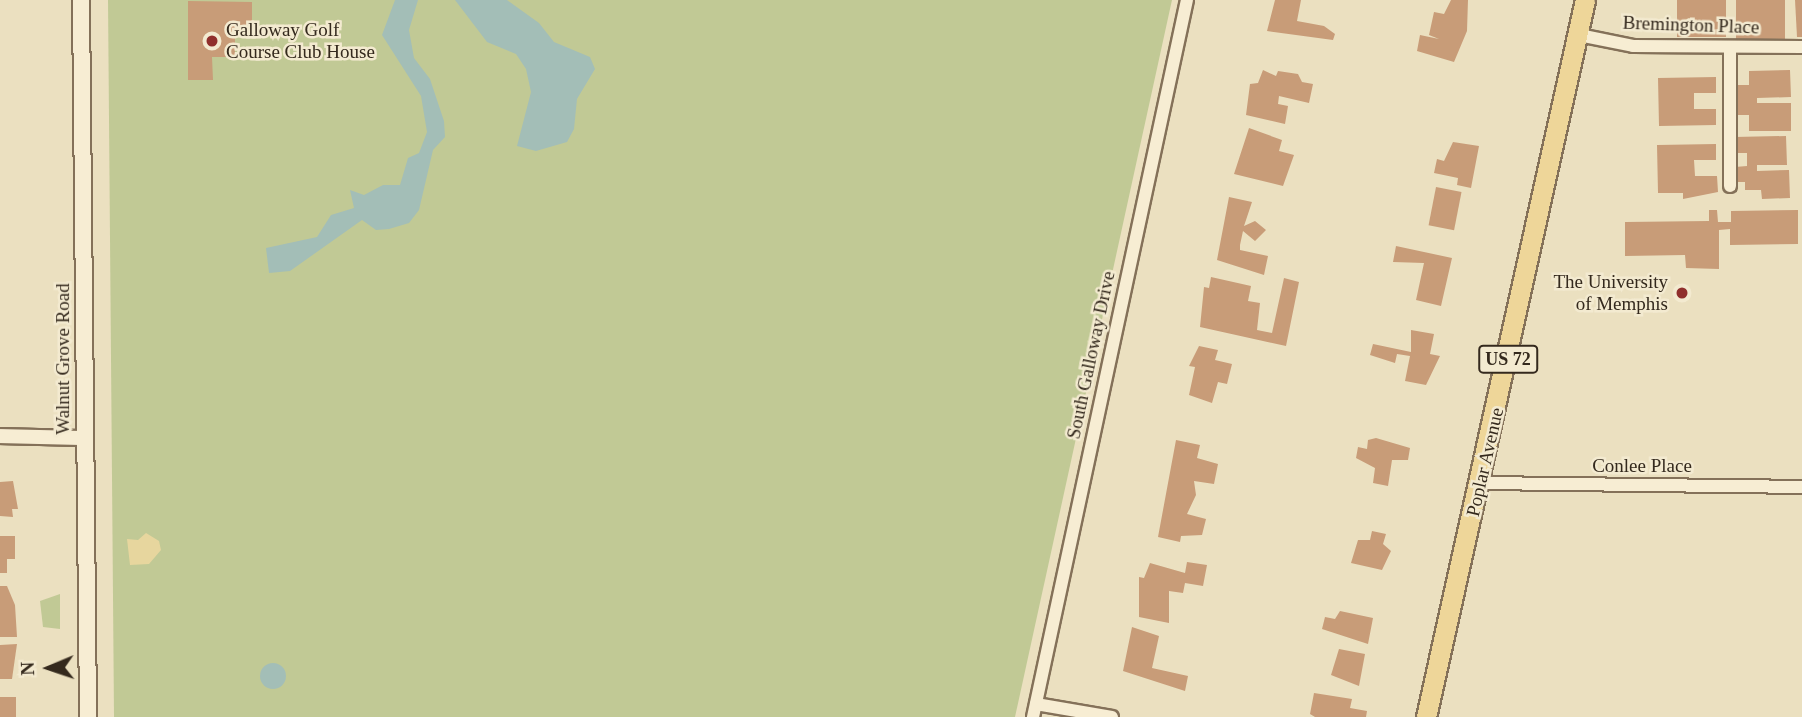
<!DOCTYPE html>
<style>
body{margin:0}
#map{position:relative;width:1802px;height:717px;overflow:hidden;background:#ebe0c0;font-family:"Times New Roman",serif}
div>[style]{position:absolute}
.green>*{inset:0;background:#c1c995}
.sand>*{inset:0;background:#e7d69e}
.water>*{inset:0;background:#a3beb7}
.round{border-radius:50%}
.building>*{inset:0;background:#c89c78;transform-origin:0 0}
.roads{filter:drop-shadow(2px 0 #847159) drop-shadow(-2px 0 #847159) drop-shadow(0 2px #847159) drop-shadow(0 -2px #847159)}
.minor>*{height:12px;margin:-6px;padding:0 6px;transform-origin:6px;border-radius:6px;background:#f7edd3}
.tertiary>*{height:14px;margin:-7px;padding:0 7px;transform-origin:7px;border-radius:7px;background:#f7edd3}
.secondary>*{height:16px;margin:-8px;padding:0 8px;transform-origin:8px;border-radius:8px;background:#f7edd3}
.primary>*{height:19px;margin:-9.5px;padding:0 9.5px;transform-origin:9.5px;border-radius:9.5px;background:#eed699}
.dots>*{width:19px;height:19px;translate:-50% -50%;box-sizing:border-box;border:4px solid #f3ead0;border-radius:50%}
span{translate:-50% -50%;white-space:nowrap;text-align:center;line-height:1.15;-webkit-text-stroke:5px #f3ead0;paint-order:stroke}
.shield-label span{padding:2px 5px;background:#f3ead0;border:2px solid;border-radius:5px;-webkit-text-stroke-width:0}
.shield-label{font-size:18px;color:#34291d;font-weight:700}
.street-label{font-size:19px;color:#34291d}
.poi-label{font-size:19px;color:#34291d}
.left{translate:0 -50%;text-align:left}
.right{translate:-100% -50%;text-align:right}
.north{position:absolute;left:14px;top:633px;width:70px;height:70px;-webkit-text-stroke:5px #f3ead0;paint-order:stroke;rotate:268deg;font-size:19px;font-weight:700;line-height:28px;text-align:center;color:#34291d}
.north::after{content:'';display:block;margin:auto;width:24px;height:32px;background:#34291d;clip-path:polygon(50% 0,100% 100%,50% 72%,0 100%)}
</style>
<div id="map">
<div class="green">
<i style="clip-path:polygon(108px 0,1172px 0,1015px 717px,114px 717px)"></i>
<i style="clip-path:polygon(60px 594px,60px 629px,43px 627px,40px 601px)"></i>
</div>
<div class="sand">
<i style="clip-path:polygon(146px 533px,159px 541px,161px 550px,149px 564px,130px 565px,127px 539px,138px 540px)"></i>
</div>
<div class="water">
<i style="clip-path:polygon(395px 0,418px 0,409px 30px,414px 58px,430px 79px,444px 121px,445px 137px,433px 150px,419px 210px,409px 223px,389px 229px,376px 230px,362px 220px,290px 271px,269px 273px,266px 248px,317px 237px,331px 215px,354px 208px,350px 190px,364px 195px,383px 185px,400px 185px,408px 158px,419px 153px,427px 132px,421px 96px,382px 35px)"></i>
<i style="clip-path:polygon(455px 0,507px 0,539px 23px,554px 42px,590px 57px,595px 69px,577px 99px,574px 129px,567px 142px,536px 151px,517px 146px,531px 92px,526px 69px,516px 54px,487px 42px)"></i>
<i class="round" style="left:260px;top:663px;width:26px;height:26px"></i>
</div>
<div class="building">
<i style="clip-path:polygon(1275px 0,1301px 0,1297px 21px,1324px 26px,1335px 34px,1333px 40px,1267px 31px)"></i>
<i style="clip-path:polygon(1451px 0,1468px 0,1467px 31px,1454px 62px,1417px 51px,1420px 35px,1439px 39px,1429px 35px,1434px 12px,1444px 14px)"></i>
<i style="left:1677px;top:0;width:49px;height:37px"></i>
<i style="left:1736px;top:0;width:49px;height:40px"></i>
<i style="clip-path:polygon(1795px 0,1802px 0,1802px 37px,1797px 37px)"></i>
<i style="clip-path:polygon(188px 1px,252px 2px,252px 25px,235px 25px,235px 57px,212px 57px,213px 80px,188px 80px)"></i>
<i style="clip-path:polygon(1263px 70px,1276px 76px,1278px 71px,1298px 74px,1302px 82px,1313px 84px,1309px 103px,1279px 96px,1278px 104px,1288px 106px,1285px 124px,1246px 115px,1250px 84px,1258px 83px)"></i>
<i style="clip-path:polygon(1790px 70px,1791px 97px,1757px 98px,1757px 103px,1791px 103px,1791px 131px,1749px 131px,1749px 115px,1735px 115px,1735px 85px,1749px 85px,1749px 71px)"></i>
<i style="clip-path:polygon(1716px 77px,1716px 93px,1694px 93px,1694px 109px,1716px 109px,1716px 125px,1659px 126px,1658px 78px)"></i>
<i style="clip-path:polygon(1249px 128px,1282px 140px,1279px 151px,1294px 155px,1283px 186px,1234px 174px)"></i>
<i style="clip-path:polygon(1786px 136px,1787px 165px,1757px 165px,1757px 171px,1789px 170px,1790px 198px,1762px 199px,1761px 190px,1745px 190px,1745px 182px,1735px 182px,1735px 167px,1747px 166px,1747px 153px,1735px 153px,1734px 137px)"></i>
<i style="clip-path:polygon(1453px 142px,1479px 146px,1471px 188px,1457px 185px,1458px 178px,1434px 173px,1437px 159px,1444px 161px)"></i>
<i style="clip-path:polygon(1716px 144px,1716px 160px,1694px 160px,1695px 176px,1717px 176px,1718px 192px,1683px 199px,1683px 193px,1658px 193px,1657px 145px)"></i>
<i style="left:1436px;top:187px;width:26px;height:39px;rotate:11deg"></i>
<i style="clip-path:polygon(1229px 197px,1252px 202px,1244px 226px,1255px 221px,1266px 230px,1255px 241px,1243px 231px,1240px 245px,1240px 250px,1268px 256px,1264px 275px,1217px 260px)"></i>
<i style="clip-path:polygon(1709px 210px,1717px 210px,1718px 222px,1731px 222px,1731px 211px,1798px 210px,1798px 244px,1730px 245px,1730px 229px,1719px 230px,1719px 269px,1686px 268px,1685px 255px,1625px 256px,1625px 222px,1709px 221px)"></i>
<i style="clip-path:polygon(1396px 246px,1452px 258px,1441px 306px,1416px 300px,1424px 263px,1393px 262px)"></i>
<i style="clip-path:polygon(1211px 277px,1251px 286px,1248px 301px,1260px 303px,1257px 330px,1272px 333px,1284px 278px,1299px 282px,1286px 346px,1200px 327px,1204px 287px,1209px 288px)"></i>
<i style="clip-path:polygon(1411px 330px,1434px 334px,1430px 354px,1440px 356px,1426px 385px,1405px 381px,1410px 356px,1397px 354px,1395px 363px,1370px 355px,1373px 344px,1411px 352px)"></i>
<i style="clip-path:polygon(1199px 346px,1218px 350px,1215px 360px,1232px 364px,1227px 384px,1218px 382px,1212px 403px,1189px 395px,1195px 367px,1189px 366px)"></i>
<i style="clip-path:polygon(1376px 438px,1410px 448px,1408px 460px,1392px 460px,1388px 486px,1373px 483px,1375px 468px,1356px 458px,1358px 447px,1367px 449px,1368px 440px)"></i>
<i style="clip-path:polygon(1176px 440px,1200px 445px,1197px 458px,1218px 464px,1214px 484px,1194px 481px,1196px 495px,1187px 514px,1206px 519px,1202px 535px,1181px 536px,1180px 542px,1158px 537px)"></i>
<i style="clip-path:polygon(13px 481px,18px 509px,12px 509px,13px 517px,0 516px,0 482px)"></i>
<i style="clip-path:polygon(1372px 531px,1386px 534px,1383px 544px,1391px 551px,1382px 570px,1351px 563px,1358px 540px,1370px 540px)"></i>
<i style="clip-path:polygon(0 536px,15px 536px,15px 559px,7px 559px,7px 573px,0 573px)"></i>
<i style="clip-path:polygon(1187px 562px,1207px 565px,1203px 586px,1185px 583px,1183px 593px,1169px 591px,1169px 623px,1139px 617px,1139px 577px,1144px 578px,1150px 563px,1185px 573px)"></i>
<i style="clip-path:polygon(0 586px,7px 586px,15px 605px,17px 637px,0 637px)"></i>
<i style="clip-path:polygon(1340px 611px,1373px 618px,1368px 644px,1322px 629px,1325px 617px,1335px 619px)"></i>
<i style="clip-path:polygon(1132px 627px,1159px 636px,1152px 668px,1188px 676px,1185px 691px,1123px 671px)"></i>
<i style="clip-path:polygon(17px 644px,12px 679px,0 679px,0 645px)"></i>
<i style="clip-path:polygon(1339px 649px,1365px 654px,1359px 686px,1331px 675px)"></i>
<i style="clip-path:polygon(1314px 693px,1352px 699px,1350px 708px,1367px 711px,1366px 717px,1315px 717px,1310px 714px)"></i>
<i style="left:16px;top:697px;width:20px;height:16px;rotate:90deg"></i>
</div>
<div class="roads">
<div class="minor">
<i style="left:1579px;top:35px;width:55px;rotate:11.5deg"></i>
<i style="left:1633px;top:46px;width:169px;rotate:0.3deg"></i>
<i style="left:1730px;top:186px;width:139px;rotate:-90deg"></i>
<i style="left:1481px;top:483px;width:321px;rotate:0.7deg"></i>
<i style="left:1036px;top:704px;width:77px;rotate:9.7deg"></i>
<i style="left:1033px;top:717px;width:733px;rotate:-77.88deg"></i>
</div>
<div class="tertiary">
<i style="left:0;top:436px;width:84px;rotate:1.4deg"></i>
</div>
<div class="secondary">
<i style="left:81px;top:0;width:717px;rotate:89.44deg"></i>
</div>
<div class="primary">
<i style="left:1426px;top:717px;width:734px;rotate:-77.5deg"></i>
</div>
</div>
<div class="dots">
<i style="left:212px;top:41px;background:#902f2c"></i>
<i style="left:1682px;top:293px;background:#902f2c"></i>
</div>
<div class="shield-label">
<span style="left:1508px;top:359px">US 72</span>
</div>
<div class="street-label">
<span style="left:1691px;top:25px;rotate:2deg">Bremington Place</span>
<span style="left:1091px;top:355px;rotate:-78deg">South Galloway Drive</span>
<span style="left:63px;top:359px;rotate:-90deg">Walnut Grove Road</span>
<span style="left:1485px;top:462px;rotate:-77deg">Poplar Avenue</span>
<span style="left:1642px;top:466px">Conlee Place</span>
</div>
<div class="poi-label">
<span class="left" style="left:226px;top:41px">Galloway Golf<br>Course Club House</span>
<span class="right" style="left:1668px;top:293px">The University<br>of Memphis</span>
</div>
<div class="north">N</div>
</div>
